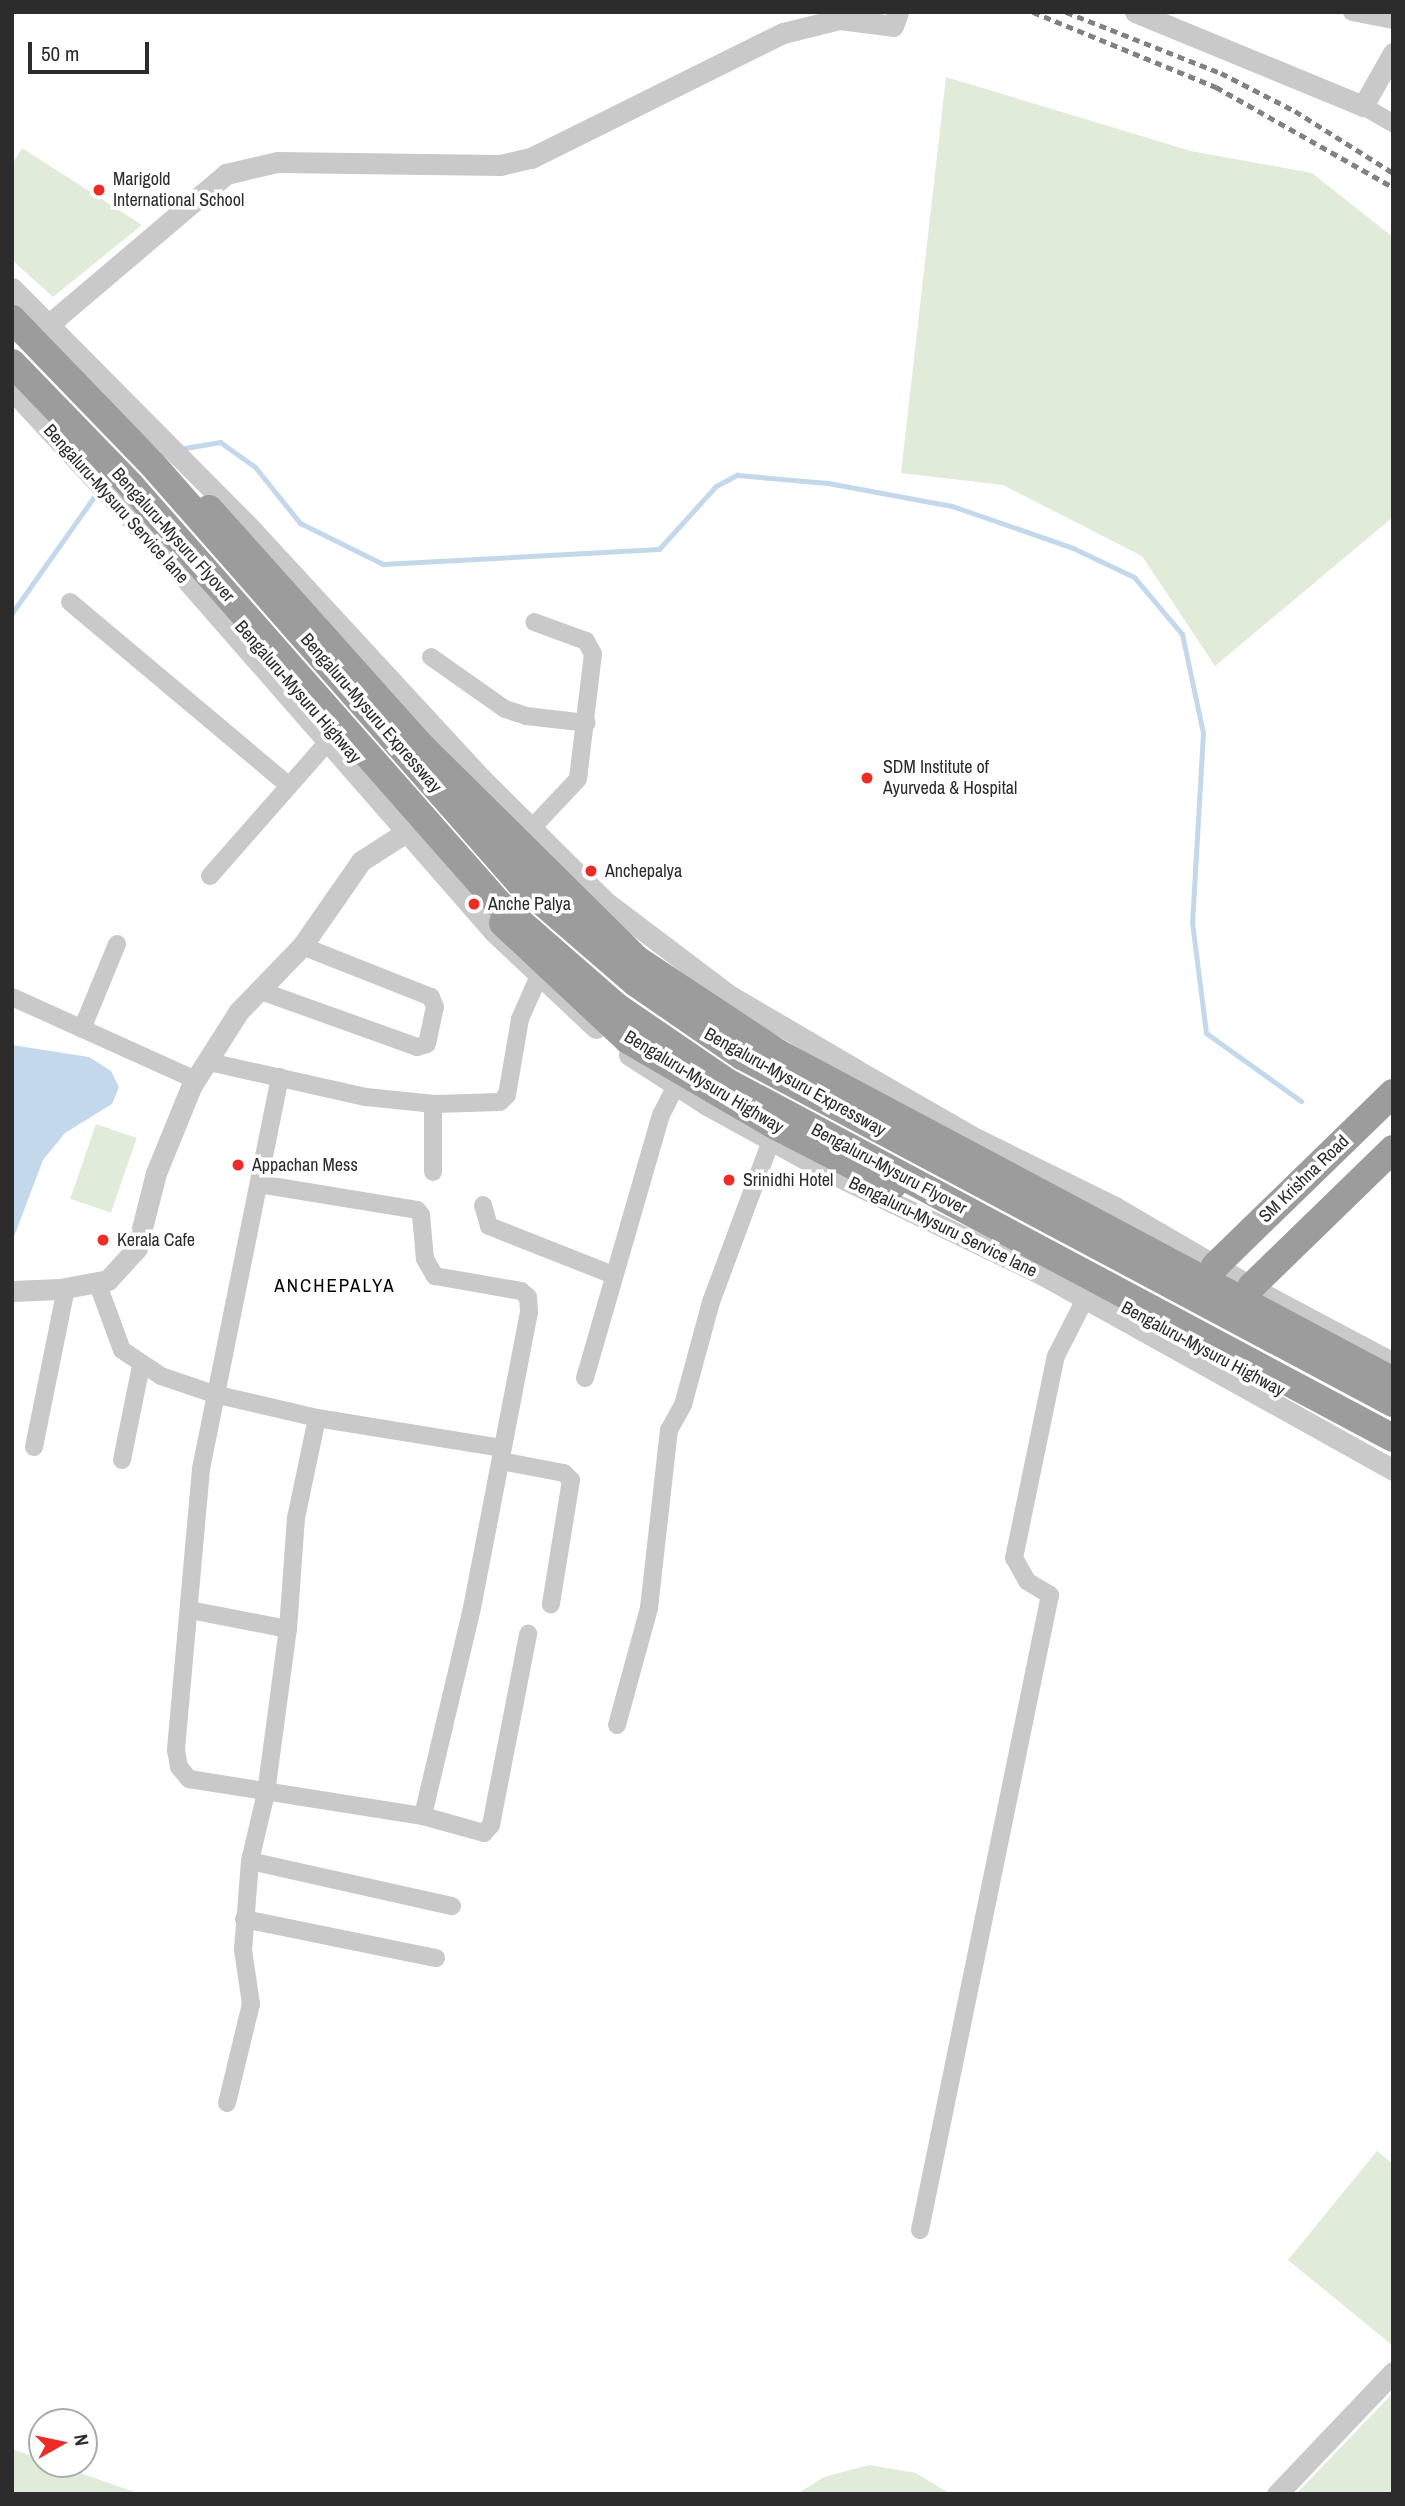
<!DOCTYPE html>
<style>
body{margin:0}
#map{position:relative;width:1405px;height:2506px;overflow:hidden;background:#fff;font-family:"Archivo Narrow",sans-serif}
div>[style]{position:absolute}
.green>*{inset:0;background:#e1ebd9;transform-origin:0 0}
.water>*{inset:0;background:#c4d8ec}
.stream>*{height:5px;margin:-2.5px;padding:0 2.5px;transform-origin:2.5px;border-radius:2.5px;background:#c4d8ec}
.minor>*{height:18px;margin:-9px;padding:0 9px;transform-origin:9px;border-radius:9px;background:#c9c9c9}
.tertiary>*{height:21px;margin:-10.5px;padding:0 10.5px;transform-origin:10.5px;border-radius:10.5px;background:#c9c9c9}
.trunk>*{height:28px;margin:-14px;padding:0 14px;transform-origin:14px;border-radius:14px;background:#9c9c9c}
.rail>*{height:5px;margin-top:-2.5px;transform-origin:0;background:repeating-linear-gradient(90deg,#818181 0 7px,transparent 0 12px)}
.trunk-bridge>*{height:28px;margin:-14px;padding:0 14px;transform-origin:14px;border-radius:14px;background:#9c9c9c}
.dots>*{width:19px;height:19px;translate:-50% -50%;box-sizing:border-box;border:4px solid #fff;border-radius:50%}
span{translate:-50% -50%;white-space:nowrap;text-align:center;line-height:1.15;-webkit-text-stroke:7px #fff;paint-order:stroke}
.poi-label{font-size:18px;color:#2c2c2c}
.left{translate:0 -50%;text-align:left}
.street-label{font-size:18px;color:#2c2c2c}
.neighbourhood-label{font-size:19px;color:#000;letter-spacing:2px}
.frame{position:absolute;inset:0;border:14px solid #2c2c2c;pointer-events:none}
.north{position:absolute;left:28px;top:2408px;width:70px;height:70px;box-sizing:border-box;background:#fff;border:2px solid #ababab;border-radius:50%;rotate:81deg;font-size:19px;font-weight:700;line-height:28px;text-align:center;color:#2c2c2c}
.north::after{content:'';display:block;margin:auto;width:24px;height:32px;background:#ed2c25;clip-path:polygon(50% 0,100% 100%,50% 72%,0 100%)}
.scale{position:absolute;left:28px;top:42px;width:121px;height:32px;box-sizing:border-box;border:4px solid #2c2c2c;border-top:0;padding-left:9px;font-size:21px;line-height:24px;white-space:nowrap;color:#2c2c2c;-webkit-text-stroke:5px #fff;paint-order:stroke}
</style>
<div id="map">
<div class="green">
<i style="clip-path:polygon(946px 77px,1191px 151px,1312px 173px,1393px 237px,1393px 517px,1215px 666px,1142px 556px,1003px 485px,901px 473px)"></i>
<i style="clip-path:polygon(22px 148px,142px 225px,53px 297px,12px 260px,12px 165px)"></i>
<i style="left:96px;top:1124px;width:43px;height:79px;rotate:19deg"></i>
<i style="clip-path:polygon(1377px 2151px,1393px 2164px,1392px 2345px,1288px 2260px)"></i>
<i style="clip-path:polygon(1393px 2393px,1393px 2494px,1296px 2494px)"></i>
<i style="clip-path:polygon(12px 2449px,42px 2459px,42px 2464px,55px 2464px,140px 2494px,12px 2494px)"></i>
<i style="clip-path:polygon(869px 2465px,916px 2473px,950px 2494px,797px 2494px,824px 2477px)"></i>
</div>
<div class="water">
<i style="clip-path:polygon(12px 1045px,89px 1057px,111px 1071px,119px 1087px,112px 1104px,65px 1133px,43px 1160px,12px 1242px)"></i>
</div>
<div class="stream">
<i style="left:179px;top:449px;width:42px;rotate:-9.7deg"></i>
<i style="left:220px;top:442px;width:43px;rotate:35.5deg"></i>
<i style="left:255px;top:467px;width:72px;rotate:51.2deg"></i>
<i style="left:300px;top:523px;width:93px;rotate:26.3deg"></i>
<i style="left:383px;top:564px;width:276px;rotate:-3.1deg"></i>
<i style="left:659px;top:549px;width:85px;rotate:-47.9deg"></i>
<i style="left:716px;top:486px;width:24px;rotate:-28deg"></i>
<i style="left:737px;top:475px;width:91px;rotate:5deg"></i>
<i style="left:828px;top:483px;width:126px;rotate:10.5deg"></i>
<i style="left:952px;top:506px;width:128px;rotate:19.1deg"></i>
<i style="left:1073px;top:548px;width:68px;rotate:25.4deg"></i>
<i style="left:1134px;top:577px;width:75px;rotate:49.9deg"></i>
<i style="left:1182px;top:634px;width:101px;rotate:78deg"></i>
<i style="left:1203px;top:733px;width:189px;rotate:93.3deg"></i>
<i style="left:1192px;top:922px;width:112px;rotate:82.8deg"></i>
<i style="left:1206px;top:1033px;width:117px;rotate:35.6deg"></i>
<i style="left:12px;top:613px;width:141px;rotate:-54.8deg"></i>
<i style="left:93px;top:498px;width:8px;rotate:-30deg"></i>
</div>
<div class="minor">
<i style="left:1352px;top:12px;width:42px;rotate:11deg"></i>
<i style="left:1363px;top:106px;width:34px;rotate:30deg"></i>
<i style="left:70px;top:602px;width:286px;rotate:40deg"></i>
<i style="left:431px;top:657px;width:90px;rotate:35.1deg"></i>
<i style="left:505px;top:709px;width:22px;rotate:18deg"></i>
<i style="left:526px;top:716px;width:61px;rotate:6.5deg"></i>
<i style="left:532px;top:828px;width:67px;rotate:-46.8deg"></i>
<i style="left:578px;top:779px;width:126px;rotate:-83.2deg"></i>
<i style="left:593px;top:654px;width:15px;rotate:-118deg"></i>
<i style="left:586px;top:641px;width:55px;rotate:-159.9deg"></i>
<i style="left:210px;top:876px;width:188px;rotate:-48.7deg"></i>
<i style="left:261px;top:991px;width:166px;rotate:19.7deg"></i>
<i style="left:417px;top:1047px;width:10px;rotate:-17deg"></i>
<i style="left:427px;top:1044px;width:38px;rotate:-78deg"></i>
<i style="left:435px;top:1007px;width:11px;rotate:-112deg"></i>
<i style="left:431px;top:997px;width:139px;rotate:-158.4deg"></i>
<i style="left:12px;top:997px;width:202px;rotate:24.3deg"></i>
<i style="left:82px;top:1029px;width:92px;rotate:-67.6deg"></i>
<i style="left:209px;top:1062px;width:161px;rotate:12.6deg"></i>
<i style="left:366px;top:1097px;width:69px;rotate:5.8deg"></i>
<i style="left:435px;top:1104px;width:65px;rotate:-1.8deg"></i>
<i style="left:500px;top:1102px;width:10px;rotate:-45deg"></i>
<i style="left:507px;top:1095px;width:77px;rotate:-80.3deg"></i>
<i style="left:520px;top:1019px;width:47px;rotate:-66.2deg"></i>
<i style="left:280px;top:1077px;width:400px;rotate:101.4deg"></i>
<i style="left:201px;top:1469px;width:282px;rotate:95.1deg"></i>
<i style="left:176px;top:1750px;width:17px;rotate:80deg"></i>
<i style="left:179px;top:1767px;width:16px;rotate:50deg"></i>
<i style="left:189px;top:1779px;width:237px;rotate:9deg"></i>
<i style="left:423px;top:1816px;width:63px;rotate:15.6deg"></i>
<i style="left:484px;top:1833px;width:11px;rotate:-49deg"></i>
<i style="left:491px;top:1825px;width:195px;rotate:-79deg"></i>
<i style="left:433px;top:1104px;width:68px;rotate:90deg"></i>
<i style="left:259px;top:1184px;width:160px;rotate:9.3deg"></i>
<i style="left:417px;top:1210px;width:6px;rotate:51deg"></i>
<i style="left:421px;top:1215px;width:44px;rotate:84.8deg"></i>
<i style="left:425px;top:1259px;width:20px;rotate:60deg"></i>
<i style="left:435px;top:1276px;width:87px;rotate:9.9deg"></i>
<i style="left:521px;top:1291px;width:9px;rotate:41deg"></i>
<i style="left:528px;top:1297px;width:15px;rotate:86deg"></i>
<i style="left:529px;top:1312px;width:301px;rotate:100.9deg"></i>
<i style="left:472px;top:1608px;width:214px;rotate:103.3deg"></i>
<i style="left:483px;top:1205px;width:22px;rotate:74deg"></i>
<i style="left:489px;top:1226px;width:131px;rotate:21.5deg"></i>
<i style="left:97px;top:1282px;width:72px;rotate:69.8deg"></i>
<i style="left:122px;top:1350px;width:47px;rotate:33.7deg"></i>
<i style="left:161px;top:1376px;width:56px;rotate:18.8deg"></i>
<i style="left:214px;top:1394px;width:106px;rotate:13.1deg"></i>
<i style="left:317px;top:1418px;width:188px;rotate:9.2deg"></i>
<i style="left:585px;top:1378px;width:274px;rotate:-73.9deg"></i>
<i style="left:661px;top:1115px;width:33px;rotate:-63deg"></i>
<i style="left:34px;top:1447px;width:162px;rotate:-78.6deg"></i>
<i style="left:122px;top:1460px;width:96px;rotate:-78.6deg"></i>
<i style="left:501px;top:1461px;width:64px;rotate:10.8deg"></i>
<i style="left:564px;top:1473px;width:10px;rotate:45deg"></i>
<i style="left:571px;top:1480px;width:126px;rotate:99.2deg"></i>
<i style="left:190px;top:1610px;width:100px;rotate:11deg"></i>
<i style="left:617px;top:1725px;width:121px;rotate:-74.7deg"></i>
<i style="left:649px;top:1608px;width:179px;rotate:-83.6deg"></i>
<i style="left:669px;top:1430px;width:29px;rotate:-61deg"></i>
<i style="left:683px;top:1405px;width:107px;rotate:-74.8deg"></i>
<i style="left:711px;top:1302px;width:172px;rotate:-69.6deg"></i>
<i style="left:250px;top:1861px;width:207px;rotate:12.6deg"></i>
<i style="left:244px;top:1919px;width:196px;rotate:11.5deg"></i>
<i style="left:227px;top:2103px;width:102px;rotate:-76.4deg"></i>
<i style="left:251px;top:2004px;width:55px;rotate:-98.4deg"></i>
<i style="left:243px;top:1950px;width:89px;rotate:-85.5deg"></i>
<i style="left:250px;top:1861px;width:70px;rotate:-76.8deg"></i>
<i style="left:266px;top:1793px;width:165px;rotate:-82.4deg"></i>
<i style="left:288px;top:1629px;width:111px;rotate:-85.9deg"></i>
<i style="left:296px;top:1518px;width:102px;rotate:-78.1deg"></i>
<i style="left:920px;top:2230px;width:648px;rotate:-78.43deg"></i>
<i style="left:1050px;top:1595px;width:27px;rotate:-149deg"></i>
<i style="left:1027px;top:1581px;width:26px;rotate:-119deg"></i>
<i style="left:1014px;top:1558px;width:206px;rotate:-78.3deg"></i>
<i style="left:1056px;top:1356px;width:64px;rotate:-63deg"></i>
</div>
<div class="tertiary">
<i style="left:1135px;top:12px;width:247px;rotate:22.4deg"></i>
<i style="left:1363px;top:106px;width:61px;rotate:-60.5deg"></i>
<i style="left:12px;top:288px;width:344px;rotate:45.2deg"></i>
<i style="left:254px;top:532px;width:335px;rotate:47.3deg"></i>
<i style="left:481px;top:778px;width:177px;rotate:44.8deg"></i>
<i style="left:607px;top:903px;width:153px;rotate:37deg"></i>
<i style="left:729px;top:995px;width:146px;rotate:30.4deg"></i>
<i style="left:855px;top:1069px;width:138px;rotate:29.9deg"></i>
<i style="left:975px;top:1138px;width:156px;rotate:26.2deg"></i>
<i style="left:1115px;top:1207px;width:181px;rotate:30.3deg"></i>
<i style="left:1271px;top:1298px;width:138px;rotate:28deg"></i>
<i style="left:41px;top:331px;width:243px;rotate:-40.3deg"></i>
<i style="left:226px;top:174px;width:52px;rotate:-13.2deg"></i>
<i style="left:277px;top:162px;width:223px;rotate:0.8deg"></i>
<i style="left:500px;top:165px;width:32px;rotate:-13deg"></i>
<i style="left:531px;top:158px;width:281px;rotate:-26.4deg"></i>
<i style="left:783px;top:33px;width:59px;rotate:-13.8deg"></i>
<i style="left:840px;top:19px;width:53px;rotate:7.5deg"></i>
<i style="left:893px;top:26px;width:15px;rotate:-70deg"></i>
<i style="left:12px;top:390px;width:222px;rotate:47.2deg"></i>
<i style="left:163px;top:553px;width:503px;rotate:48.87deg"></i>
<i style="left:494px;top:932px;width:140px;rotate:43.3deg"></i>
<i style="left:629px;top:1055px;width:93px;rotate:32.7deg"></i>
<i style="left:707px;top:1105px;width:135px;rotate:28.8deg"></i>
<i style="left:825px;top:1170px;width:242px;rotate:25.7deg"></i>
<i style="left:1043px;top:1275px;width:401px;rotate:29.1deg"></i>
<i style="left:12px;top:1291px;width:48px;rotate:-2.4deg"></i>
<i style="left:60px;top:1289px;width:49px;rotate:-10.6deg"></i>
<i style="left:108px;top:1280px;width:43px;rotate:-47.8deg"></i>
<i style="left:137px;top:1248px;width:77px;rotate:-75.8deg"></i>
<i style="left:156px;top:1173px;width:95px;rotate:-67.8deg"></i>
<i style="left:192px;top:1085px;width:88px;rotate:-57.6deg"></i>
<i style="left:239px;top:1011px;width:91px;rotate:-45.9deg"></i>
<i style="left:302px;top:946px;width:103px;rotate:-55.2deg"></i>
<i style="left:361px;top:861px;width:67px;rotate:-32.7deg"></i>
<i style="left:1277px;top:2494px;width:168px;rotate:-46.4deg"></i>
</div>
<div class="trunk">
<i style="left:209px;top:509px;width:314px;rotate:48.2deg"></i>
<i style="left:418px;top:743px;width:307px;rotate:44.7deg"></i>
<i style="left:636px;top:959px;width:170px;rotate:33.5deg"></i>
<i style="left:778px;top:1053px;width:697px;rotate:28.07deg"></i>
<i style="left:503px;top:923px;width:171px;rotate:43.1deg"></i>
<i style="left:628px;top:1040px;width:171px;rotate:30.2deg"></i>
<i style="left:776px;top:1126px;width:131px;rotate:27.1deg"></i>
<i style="left:1215px;top:1266px;width:248px;rotate:-44.2deg"></i>
<i style="left:1251px;top:1287px;width:198px;rotate:-44.2deg"></i>
</div>
<div class="rail">
<i style="left:1033px;top:12px;width:198px;rotate:22.3deg"></i>
<i style="left:1216px;top:87px;width:203px;rotate:29.5deg"></i>
<i style="left:1066px;top:12px;width:167px;rotate:21.5deg"></i>
<i style="left:1221px;top:73px;width:83px;rotate:27.2deg"></i>
<i style="left:1295px;top:111px;width:116px;rotate:32.3deg"></i>
</div>
<div class="trunk-bridge">
<i style="left:12px;top:319px;width:203px;rotate:46deg"></i>
<i style="left:153px;top:465px;width:556px;rotate:48.72deg"></i>
<i style="left:520px;top:883px;width:153px;rotate:40.8deg"></i>
<i style="left:636px;top:983px;width:129px;rotate:34.6deg"></i>
<i style="left:742px;top:1056px;width:738px;rotate:28.06deg"></i>
<i style="left:12px;top:363px;width:171px;rotate:45.9deg"></i>
<i style="left:131px;top:486px;width:557px;rotate:48.64deg"></i>
<i style="left:499px;top:904px;width:157px;rotate:41.1deg"></i>
<i style="left:617px;top:1007px;width:133px;rotate:34.3deg"></i>
<i style="left:727px;top:1082px;width:755px;rotate:28.13deg"></i>
</div>
<div class="dots">
<i style="left:99px;top:190px;background:#ed2c25"></i>
<i style="left:867px;top:778px;background:#ed2c25"></i>
<i style="left:591px;top:871px;background:#ed2c25"></i>
<i style="left:474px;top:904px;background:#ed2c25"></i>
<i style="left:238px;top:1165px;background:#ed2c25"></i>
<i style="left:729px;top:1180px;background:#ed2c25"></i>
<i style="left:103px;top:1240px;background:#ed2c25"></i>
</div>
<div class="poi-label">
<span class="left" style="left:113px;top:190px">Marigold<br>International School</span>
<span class="left" style="left:883px;top:778px">SDM Institute of<br>Ayurveda &amp; Hospital</span>
<span class="left" style="left:605px;top:871px">Anchepalya</span>
<span class="left" style="left:488px;top:904px">Anche Palya</span>
<span class="left" style="left:252px;top:1165px">Appachan Mess</span>
<span class="left" style="left:743px;top:1180px">Srinidhi Hotel</span>
<span class="left" style="left:117px;top:1240px">Kerala Cafe</span>
</div>
<div class="street-label">
<span style="left:116px;top:504px;rotate:48deg">Bengaluru-Mysuru Service lane</span>
<span style="left:173px;top:535px;rotate:48deg">Bengaluru-Mysuru Flyover</span>
<span style="left:298px;top:692px;rotate:49deg">Bengaluru-Mysuru Highway</span>
<span style="left:371px;top:713px;rotate:49deg">Bengaluru-Mysuru Expressway</span>
<span style="left:704px;top:1082px;rotate:31deg">Bengaluru-Mysuru Highway</span>
<span style="left:795px;top:1082px;rotate:29deg">Bengaluru-Mysuru Expressway</span>
<span style="left:889px;top:1169px;rotate:28deg">Bengaluru-Mysuru Flyover</span>
<span style="left:1304px;top:1179px;rotate:-44deg">SM Krishna Road</span>
<span style="left:943px;top:1227px;rotate:26deg">Bengaluru-Mysuru Service lane</span>
<span style="left:1203px;top:1349px;rotate:28deg">Bengaluru-Mysuru Highway</span>
</div>
<div class="neighbourhood-label">
<span style="left:335px;top:1286px">ANCHEPALYA</span>
</div>
<div class="frame"></div>
<div class="north">N</div>
<div class="scale">50 m</div>
</div>
